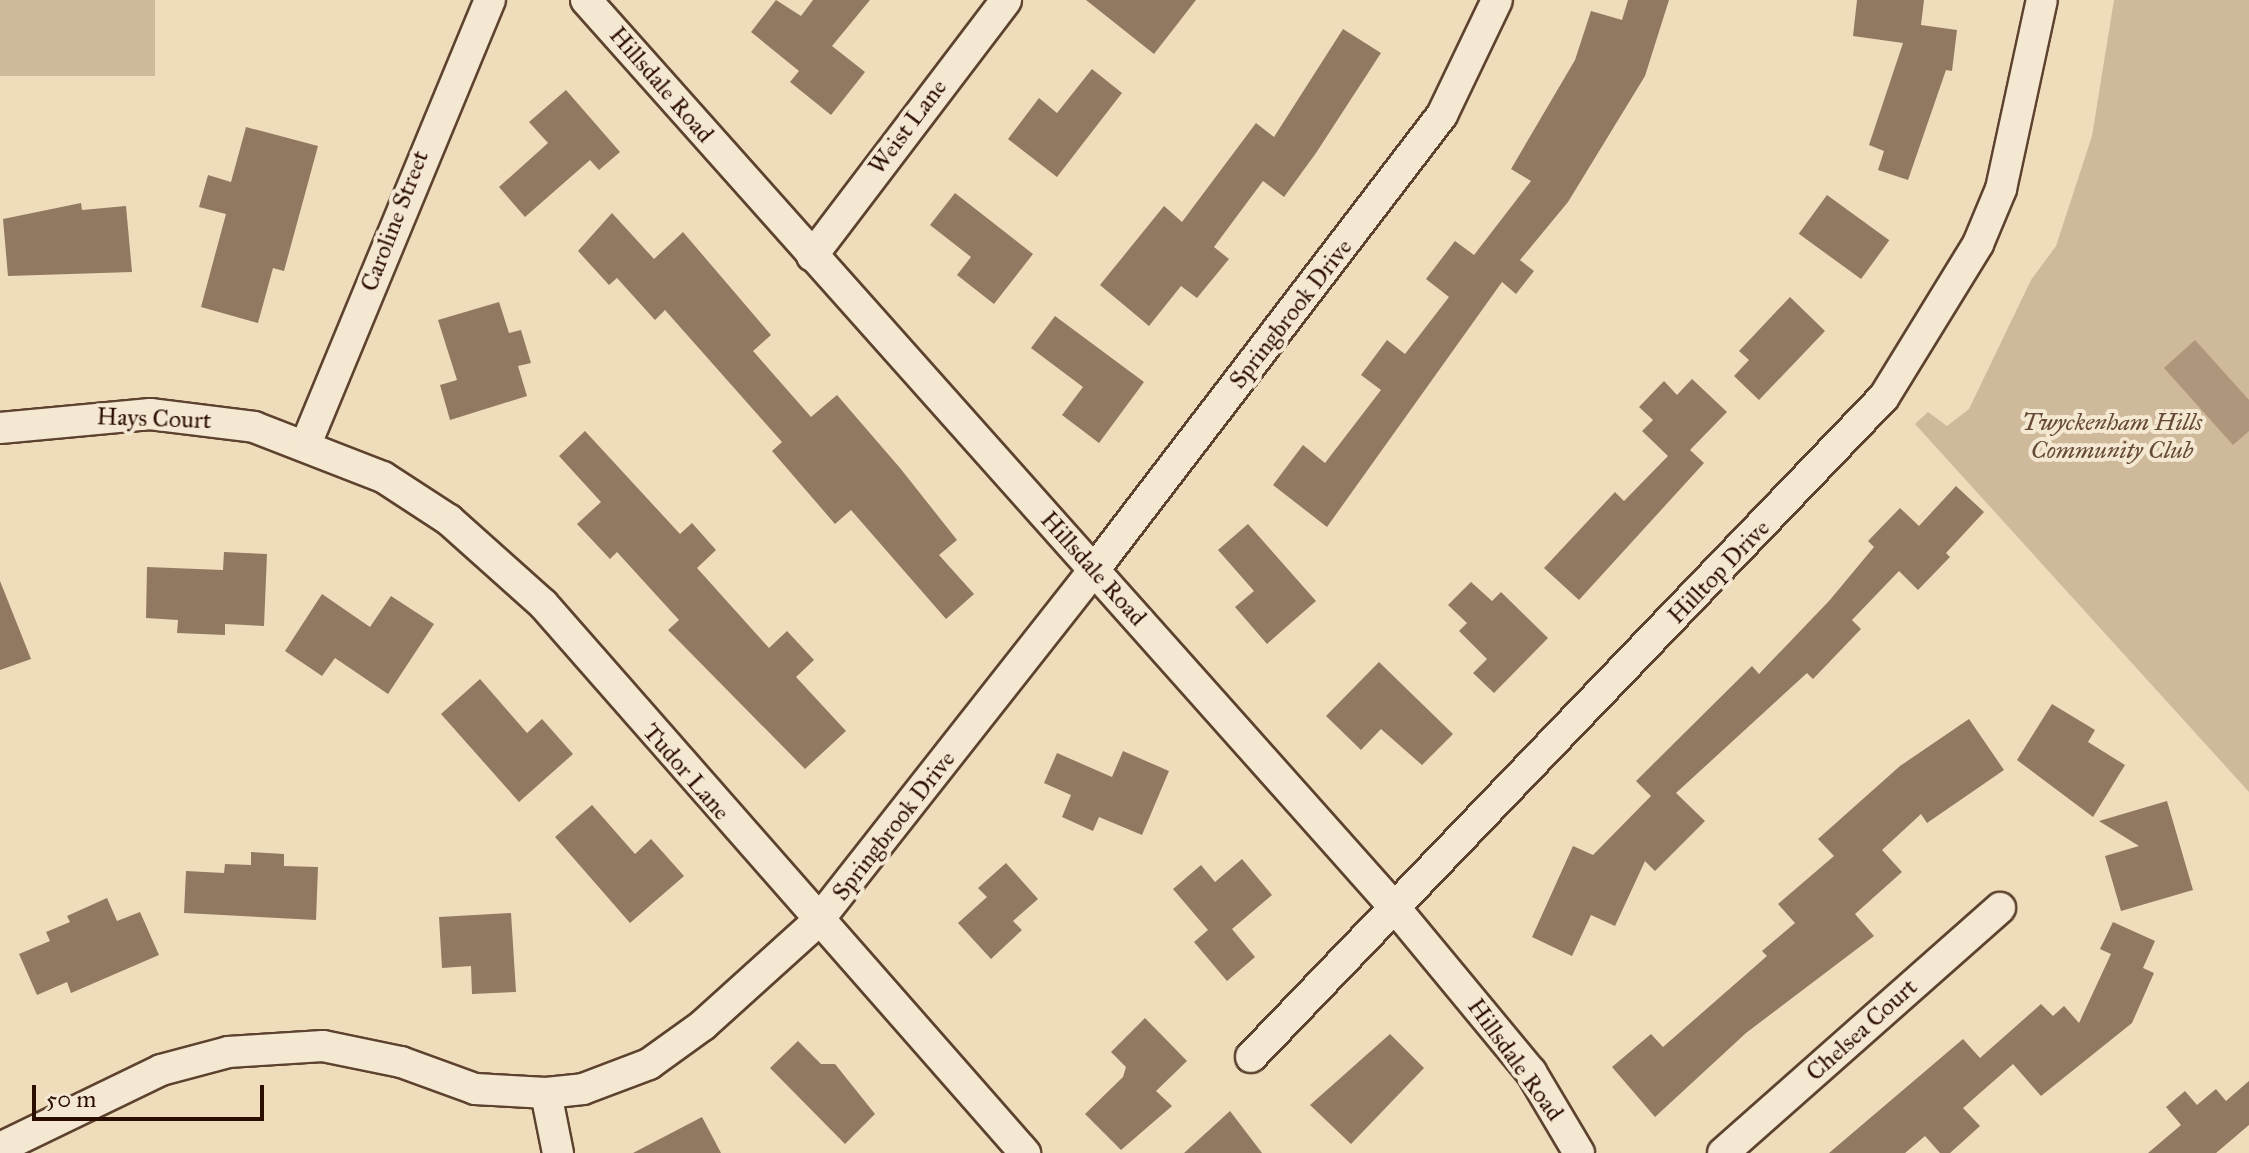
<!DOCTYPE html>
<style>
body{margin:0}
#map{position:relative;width:2249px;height:1153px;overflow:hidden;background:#efdcba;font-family:"IM FELL Great Primer",serif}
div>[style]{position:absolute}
.green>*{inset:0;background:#ceb99b;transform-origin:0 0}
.water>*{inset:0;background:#ad967b}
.building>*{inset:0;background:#917961;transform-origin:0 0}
.roads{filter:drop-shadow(2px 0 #5d422f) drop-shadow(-2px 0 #5d422f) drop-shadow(0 2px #5d422f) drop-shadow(0 -2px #5d422f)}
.street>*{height:30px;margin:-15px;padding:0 15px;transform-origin:15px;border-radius:15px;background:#f5e8d2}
span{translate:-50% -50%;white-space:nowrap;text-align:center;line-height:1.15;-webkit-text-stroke:8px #f5e8d2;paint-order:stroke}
.street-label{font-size:24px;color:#2c0e01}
.park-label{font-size:24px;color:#654a37;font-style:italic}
.scale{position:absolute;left:32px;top:1085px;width:232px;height:36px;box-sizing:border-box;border:4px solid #2c0e01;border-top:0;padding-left:10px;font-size:24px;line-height:28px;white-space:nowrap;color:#2c0e01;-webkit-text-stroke:6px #f5e8d2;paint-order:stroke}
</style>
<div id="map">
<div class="green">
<i style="left:0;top:0;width:155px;height:76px"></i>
<i style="clip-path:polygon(2114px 0,2249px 0,2249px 792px,1915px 424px,1928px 412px,1947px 426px,1969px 409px,2031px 280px,2056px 246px,2092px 136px)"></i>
</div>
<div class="water">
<i style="clip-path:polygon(2195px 340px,2249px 400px,2249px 431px,2233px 445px,2164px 368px)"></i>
</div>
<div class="building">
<i style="clip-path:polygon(776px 0,801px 16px,813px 0,870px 0,832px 46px,865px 72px,831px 115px,790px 82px,799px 71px,751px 32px)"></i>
<i style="clip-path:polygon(1086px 0,1196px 0,1154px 54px)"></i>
<i style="clip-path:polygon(1628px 0,1669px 0,1645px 76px,1568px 202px,1520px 260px,1534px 271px,1516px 294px,1502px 282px,1327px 527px,1273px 485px,1303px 445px,1325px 463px,1381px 390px,1361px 375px,1387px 340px,1405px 354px,1449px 297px,1426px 279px,1455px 241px,1474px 255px,1531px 181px,1511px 169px,1575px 60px,1591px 11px,1622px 20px)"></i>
<i style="clip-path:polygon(1857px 0,1924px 0,1921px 25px,1957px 30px,1952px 71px,1946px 70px,1908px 180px,1878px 170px,1884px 151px,1869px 145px,1903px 43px,1853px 36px)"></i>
<i style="clip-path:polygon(1343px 29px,1381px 53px,1316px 153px,1284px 197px,1263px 181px,1214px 247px,1229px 259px,1197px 298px,1181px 286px,1149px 326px,1100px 285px,1164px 206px,1182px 222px,1256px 123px,1274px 137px)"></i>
<i style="clip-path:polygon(1092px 69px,1122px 93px,1057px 177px,1008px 139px,1039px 98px,1057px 113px)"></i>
<i style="clip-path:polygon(566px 90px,620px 152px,599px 170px,590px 160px,525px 217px,499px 187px,548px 143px,529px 122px)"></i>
<i style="clip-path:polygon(246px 127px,318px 146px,284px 271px,273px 268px,258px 323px,201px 307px,226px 214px,199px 207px,208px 175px,231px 182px)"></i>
<i style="clip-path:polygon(955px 193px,1033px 254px,994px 304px,957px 275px,971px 257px,930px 225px)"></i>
<i style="left:1827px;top:195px;width:77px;height:48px;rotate:36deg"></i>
<i style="clip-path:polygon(81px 203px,82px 210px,126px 206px,132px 272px,8px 276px,3px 219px)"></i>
<i style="clip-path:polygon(612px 213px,654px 259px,683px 232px,771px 335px,753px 351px,811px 417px,837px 395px,900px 468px,957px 540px,939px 555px,974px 594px,946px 619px,851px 510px,835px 524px,772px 451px,782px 442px,665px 310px,655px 320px,617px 278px,609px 285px,578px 251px)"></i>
<i style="clip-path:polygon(1790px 297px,1825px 331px,1759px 400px,1734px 376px,1749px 360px,1739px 351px)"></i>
<i style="clip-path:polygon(499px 302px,509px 333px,521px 330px,531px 363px,518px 366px,527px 396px,450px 420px,440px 385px,457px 380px,438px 320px)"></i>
<i style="clip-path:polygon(1055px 316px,1144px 382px,1099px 443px,1062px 415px,1083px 387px,1031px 348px)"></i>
<i style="clip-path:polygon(1692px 379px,1727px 412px,1690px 450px,1704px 463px,1579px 600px,1544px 568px,1615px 492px,1624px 501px,1668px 456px,1642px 431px,1653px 420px,1639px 407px,1664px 381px,1677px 395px)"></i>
<i style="clip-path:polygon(585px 431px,680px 534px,692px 523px,716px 550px,697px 568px,769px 648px,787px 631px,814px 660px,796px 677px,846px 731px,805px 769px,668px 630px,679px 620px,617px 552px,610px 559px,577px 524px,601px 502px,559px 456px)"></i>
<i style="clip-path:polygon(1956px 486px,1984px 512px,1946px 553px,1950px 557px,1918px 590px,1899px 571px,1852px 620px,1861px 629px,1813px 679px,1807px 673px,1676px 793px,1705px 821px,1655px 871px,1645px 861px,1615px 926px,1591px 915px,1572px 956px,1532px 937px,1573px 846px,1593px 855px,1651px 796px,1636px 781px,1752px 666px,1759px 674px,1829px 601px,1874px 547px,1868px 541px,1900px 508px,1919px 526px)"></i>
<i style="clip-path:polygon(1248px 524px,1316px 601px,1267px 644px,1235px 607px,1254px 591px,1218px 550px)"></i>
<i style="clip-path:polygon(224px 552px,267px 554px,264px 626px,225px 624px,225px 635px,177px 633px,178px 620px,146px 618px,147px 567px,223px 570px)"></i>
<i style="clip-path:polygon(0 581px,31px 659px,0 670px)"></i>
<i style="clip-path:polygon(1471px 582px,1492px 601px,1501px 592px,1548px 638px,1494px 693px,1473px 673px,1487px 659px,1459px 631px,1467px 623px,1448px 605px)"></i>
<i style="clip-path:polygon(322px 594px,370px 627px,391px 596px,434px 624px,388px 694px,335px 658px,322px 676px,285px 651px)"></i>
<i style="clip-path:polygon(1379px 662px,1453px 734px,1422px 765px,1381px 729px,1361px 750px,1326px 716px)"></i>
<i style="clip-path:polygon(480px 679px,527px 733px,542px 719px,573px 754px,519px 802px,441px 714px)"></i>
<i style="clip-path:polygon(2052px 704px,2095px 730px,2088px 742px,2125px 765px,2093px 817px,2017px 760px)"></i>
<i style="clip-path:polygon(1969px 719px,2004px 770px,1927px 823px,1921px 814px,1882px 850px,1902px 872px,1855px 914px,1874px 936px,1746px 1033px,1655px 1117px,1612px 1067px,1651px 1034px,1663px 1047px,1767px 956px,1762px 951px,1795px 923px,1778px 904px,1834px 856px,1818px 839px,1900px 766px)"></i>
<i style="clip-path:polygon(1123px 751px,1169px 771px,1142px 835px,1099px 817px,1093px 831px,1062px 817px,1071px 795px,1044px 783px,1057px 753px,1112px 777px)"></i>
<i style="clip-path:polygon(2167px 801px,2193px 890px,2121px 911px,2105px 856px,2139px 846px,2099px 821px)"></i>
<i style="clip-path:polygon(592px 805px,635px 854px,651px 839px,684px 876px,630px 923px,555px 837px)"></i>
<i style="clip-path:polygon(251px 852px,284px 854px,284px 866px,318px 867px,316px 920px,184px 913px,186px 871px,224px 873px,225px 864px,251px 865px)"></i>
<i style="clip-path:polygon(1242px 859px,1272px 895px,1232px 929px,1255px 957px,1227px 981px,1194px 942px,1208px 930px,1173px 889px,1201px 865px,1215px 882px)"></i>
<i style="clip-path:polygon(1006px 863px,1038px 899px,1013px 921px,1022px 930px,991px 959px,958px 923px,987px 897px,978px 888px)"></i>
<i style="clip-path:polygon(107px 898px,117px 921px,140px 912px,159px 955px,71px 993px,67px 982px,37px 995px,19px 954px,50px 941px,46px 932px,70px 922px,67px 916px)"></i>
<i style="clip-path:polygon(511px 913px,516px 992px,472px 994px,471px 966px,442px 968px,439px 917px)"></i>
<i style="clip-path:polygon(2113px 922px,2155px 941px,2143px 968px,2154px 973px,2132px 1023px,2041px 1096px,2013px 1064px,1963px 1108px,1980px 1126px,1950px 1153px,1940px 1153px,1925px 1136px,1905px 1153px,1829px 1153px,1963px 1039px,1980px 1058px,2041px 1004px,2053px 1016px,2064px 1006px,2079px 1023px,2111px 954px,2100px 949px)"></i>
<i style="clip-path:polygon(1145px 1018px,1187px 1061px,1156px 1091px,1172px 1106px,1121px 1150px,1085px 1114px,1123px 1077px,1126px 1067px,1111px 1052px)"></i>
<i style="clip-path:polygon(1390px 1034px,1424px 1068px,1351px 1144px,1310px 1105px)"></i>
<i style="clip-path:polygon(798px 1041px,821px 1064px,835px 1064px,875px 1114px,845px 1144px,770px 1068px)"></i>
<i style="clip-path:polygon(2249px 1081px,2249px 1125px,2216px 1153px,2148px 1153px,2181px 1125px,2166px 1107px,2185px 1091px,2197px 1105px,2216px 1089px,2226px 1101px)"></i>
<i style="clip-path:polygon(1230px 1111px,1262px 1153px,1184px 1153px)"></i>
<i style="clip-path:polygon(702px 1117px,721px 1153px,633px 1153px)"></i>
</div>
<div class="roads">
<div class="street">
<i style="left:586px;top:0;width:1218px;rotate:48.3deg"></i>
<i style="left:1396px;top:909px;width:212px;rotate:50.4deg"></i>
<i style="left:1531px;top:1072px;width:94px;rotate:59.3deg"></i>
<i style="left:812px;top:256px;width:321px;rotate:-52.8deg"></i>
<i style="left:0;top:428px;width:151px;rotate:-5.3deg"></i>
<i style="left:150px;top:414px;width:105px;rotate:7.1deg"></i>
<i style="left:254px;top:427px;width:138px;rotate:21.2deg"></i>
<i style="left:383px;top:477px;width:79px;rotate:33.1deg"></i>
<i style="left:449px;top:520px;width:126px;rotate:41.8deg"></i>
<i style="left:543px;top:604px;width:731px;rotate:48.72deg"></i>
<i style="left:306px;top:444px;width:481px;rotate:-67.5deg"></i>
<i style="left:1251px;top:1057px;width:914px;rotate:-46.2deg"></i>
<i style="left:1884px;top:397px;width:180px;rotate:-58.4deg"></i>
<i style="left:1978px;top:244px;width:60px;rotate:-67.3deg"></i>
<i style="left:2001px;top:189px;width:193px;rotate:-77.8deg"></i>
<i style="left:546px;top:1093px;width:61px;rotate:78.7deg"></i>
<i style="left:0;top:1148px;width:179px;rotate:-25.8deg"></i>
<i style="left:161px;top:1070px;width:69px;rotate:-15deg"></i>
<i style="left:228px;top:1052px;width:95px;rotate:-3.6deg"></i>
<i style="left:323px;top:1046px;width:80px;rotate:11.6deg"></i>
<i style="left:401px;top:1062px;width:79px;rotate:20deg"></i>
<i style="left:475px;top:1089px;width:71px;rotate:3.2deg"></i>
<i style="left:546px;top:1093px;width:37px;rotate:-6deg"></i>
<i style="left:583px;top:1089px;width:71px;rotate:-20.7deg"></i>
<i style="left:649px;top:1064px;width:67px;rotate:-35.8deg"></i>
<i style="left:703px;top:1025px;width:154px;rotate:-42.1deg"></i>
<i style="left:817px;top:922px;width:448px;rotate:-51.8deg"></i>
<i style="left:1094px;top:570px;width:573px;rotate:-52.59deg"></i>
<i style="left:1442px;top:115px;width:127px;rotate:-64.4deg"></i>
<i style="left:1723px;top:1153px;width:370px;rotate:-41.5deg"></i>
</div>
</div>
<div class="street-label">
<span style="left:661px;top:85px;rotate:49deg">Hillsdale Road</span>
<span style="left:908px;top:127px;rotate:-53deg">Weist Lane</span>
<span style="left:395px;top:221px;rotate:-69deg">Caroline Street</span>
<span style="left:1291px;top:314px;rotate:-52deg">Springbrook Drive</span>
<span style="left:154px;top:419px;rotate:2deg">Hays Court</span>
<span style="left:1093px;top:569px;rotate:48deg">Hillsdale Road</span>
<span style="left:1719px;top:572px;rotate:-46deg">Hilltop Drive</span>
<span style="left:686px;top:772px;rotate:49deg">Tudor Lane</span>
<span style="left:894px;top:826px;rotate:-52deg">Springbrook Drive</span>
<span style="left:1862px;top:1030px;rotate:-42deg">Chelsea Court</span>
<span style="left:1515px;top:1060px;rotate:54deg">Hillsdale Road</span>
</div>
<div class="park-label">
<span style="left:2112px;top:437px">Twyckenham Hills<br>Community Club</span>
</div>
<div class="scale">50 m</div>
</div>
